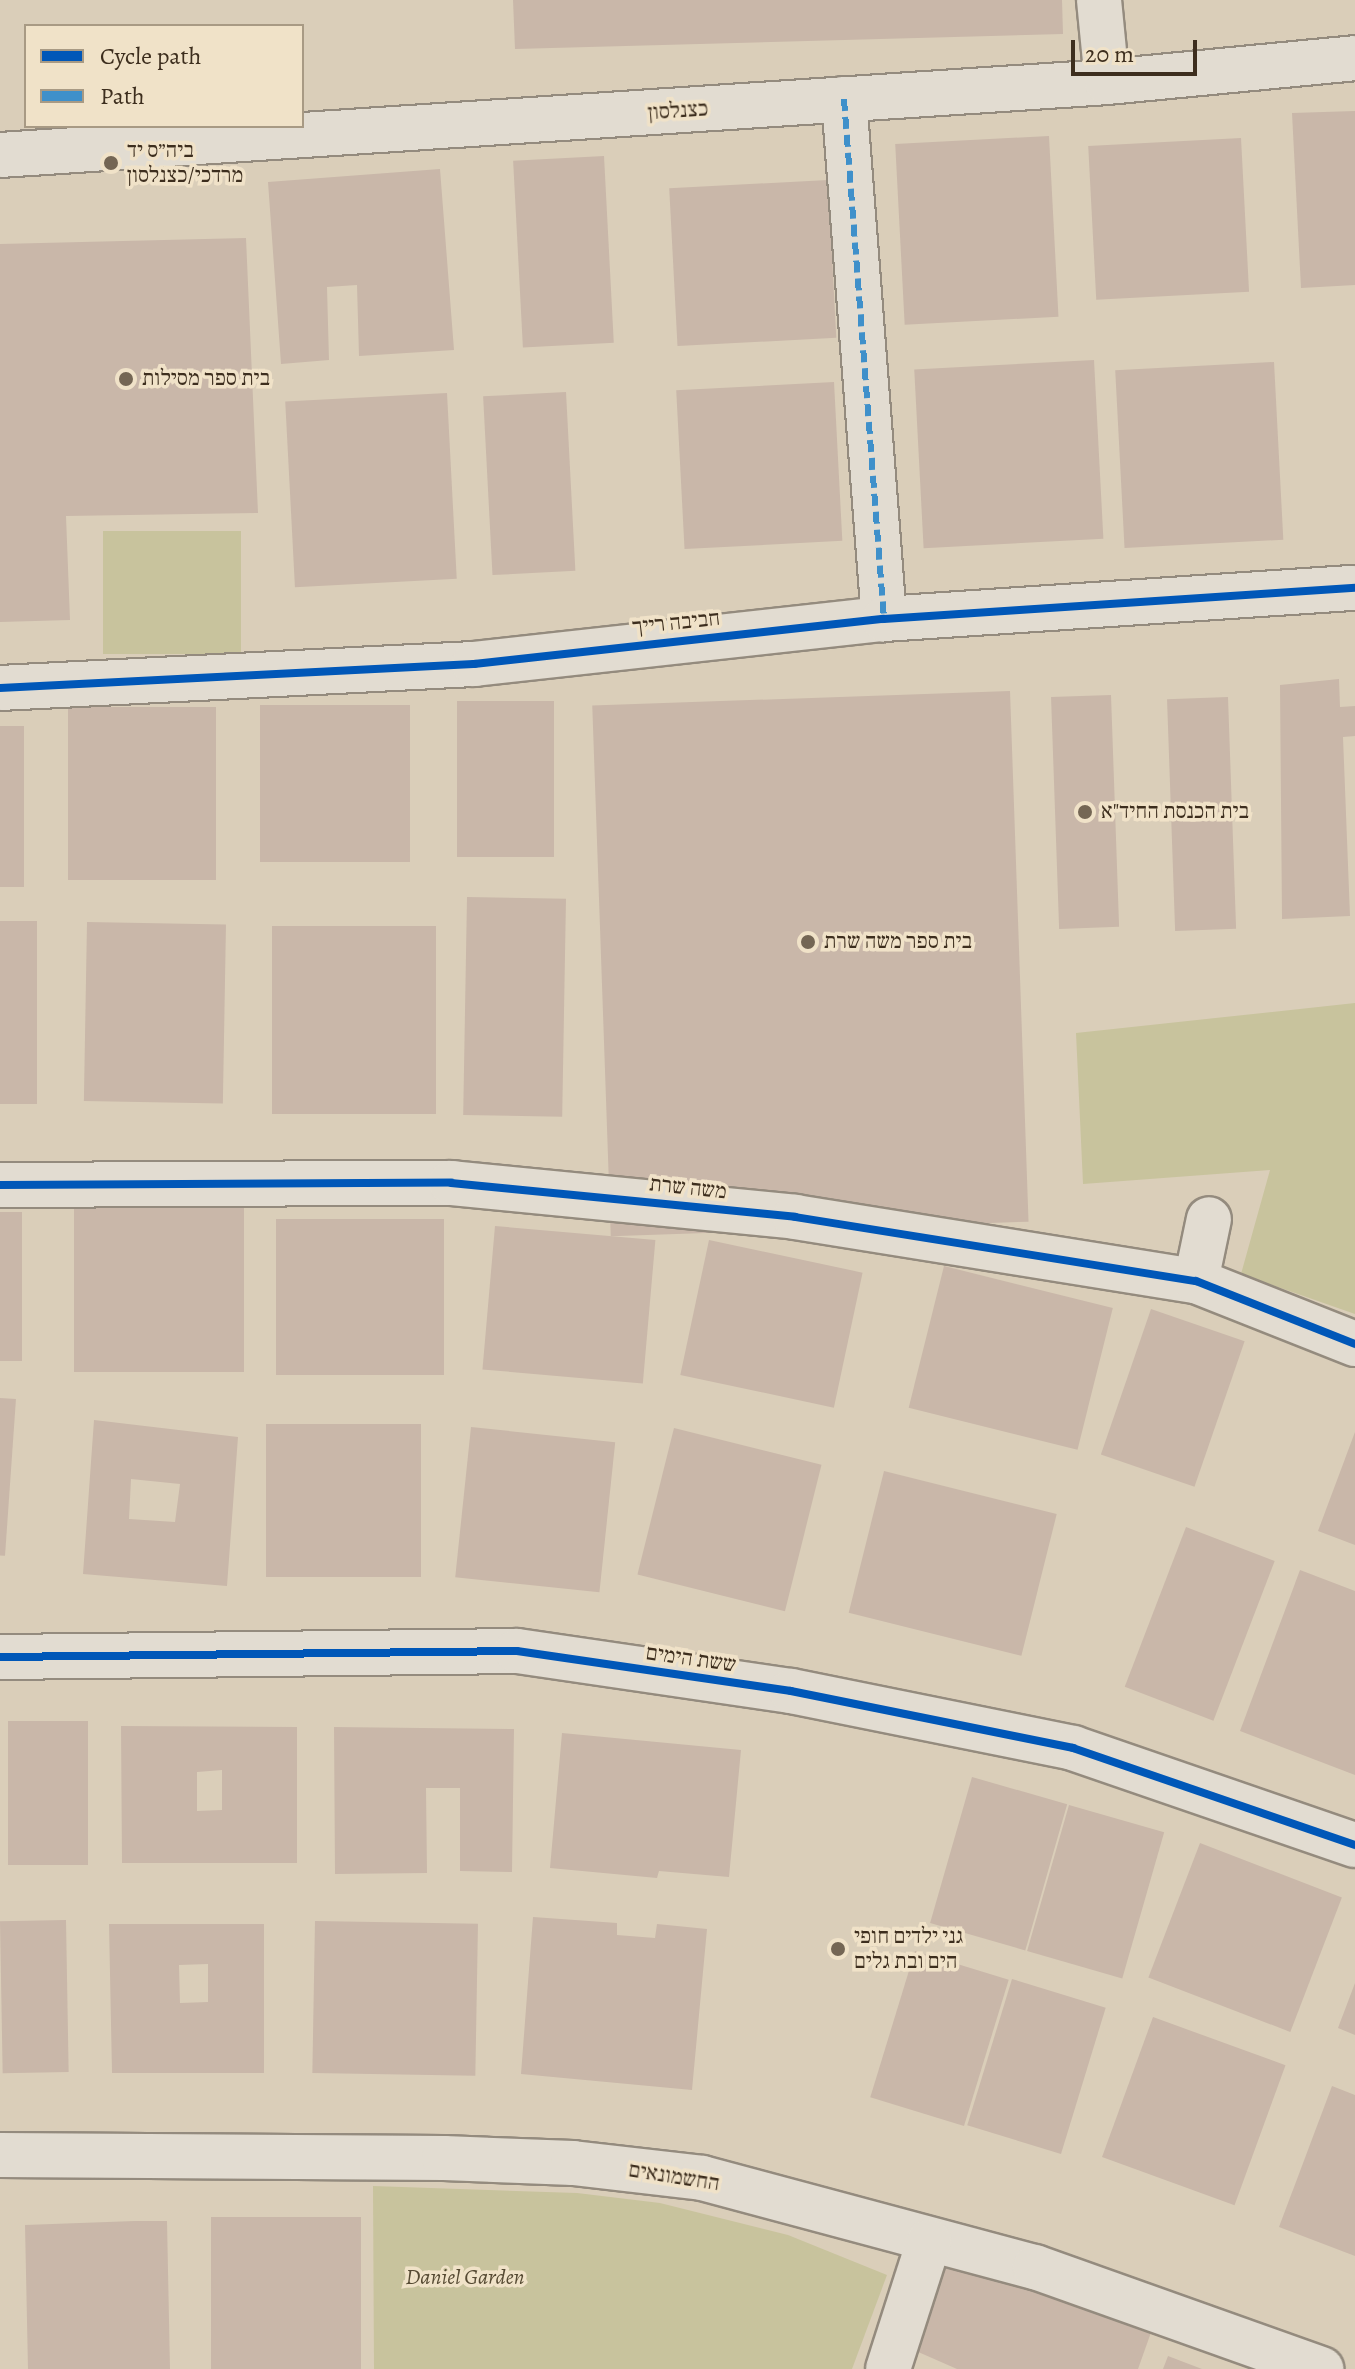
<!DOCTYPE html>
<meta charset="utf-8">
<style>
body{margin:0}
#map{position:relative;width:1355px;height:2369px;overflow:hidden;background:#daceb9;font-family:Alegreya,"Frank Ruhl Libre",serif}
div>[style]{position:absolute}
.green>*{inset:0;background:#c8c39d;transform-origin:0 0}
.building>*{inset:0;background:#c9b7a9;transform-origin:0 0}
.roads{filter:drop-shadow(2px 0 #948b7e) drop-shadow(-2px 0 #948b7e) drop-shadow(0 2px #948b7e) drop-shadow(0 -2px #948b7e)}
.minor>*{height:44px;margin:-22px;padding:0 22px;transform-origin:22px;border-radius:22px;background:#e2dcd1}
.quiet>*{height:6px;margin-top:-3px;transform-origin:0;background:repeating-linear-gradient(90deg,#3f90ca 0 12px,transparent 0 18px)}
.cycleway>*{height:8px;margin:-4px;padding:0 4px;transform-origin:4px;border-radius:4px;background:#0057b8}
.dots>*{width:22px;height:22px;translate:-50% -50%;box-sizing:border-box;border:4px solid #f0e2c8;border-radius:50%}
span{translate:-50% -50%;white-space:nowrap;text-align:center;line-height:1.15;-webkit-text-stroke:7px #f0e2c8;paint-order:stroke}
.street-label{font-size:22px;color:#3d2e1e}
.poi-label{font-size:22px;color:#3d2e1e}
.left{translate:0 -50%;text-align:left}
.park-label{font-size:22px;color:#564a33;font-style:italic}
.legend{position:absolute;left:24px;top:24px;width:280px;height:104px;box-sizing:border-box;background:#f0e2c8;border:2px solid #a89a84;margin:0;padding:10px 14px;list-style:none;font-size:24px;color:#3d2e1e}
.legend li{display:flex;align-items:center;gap:16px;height:40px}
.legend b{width:40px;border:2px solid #a89a84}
.scale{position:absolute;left:1071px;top:40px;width:126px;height:36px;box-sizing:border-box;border:4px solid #3d2e1e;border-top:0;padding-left:10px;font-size:24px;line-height:28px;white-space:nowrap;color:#3d2e1e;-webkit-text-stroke:6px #f0e2c8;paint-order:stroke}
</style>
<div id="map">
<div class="green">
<i style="left:103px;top:531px;width:138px;height:123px"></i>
<i style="clip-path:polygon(1355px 1003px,1355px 1314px,1241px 1274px,1270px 1170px,1083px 1184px,1076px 1033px)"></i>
<i style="clip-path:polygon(373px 2186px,577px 2193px,660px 2203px,788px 2235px,887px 2275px,852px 2369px,374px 2369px)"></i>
</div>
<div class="building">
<i style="clip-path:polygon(513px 0,1062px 0,1063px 34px,515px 49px)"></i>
<i style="clip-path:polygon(1355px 111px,1355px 285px,1301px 288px,1292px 113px)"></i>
<i style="left:1049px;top:136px;width:181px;height:154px;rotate:87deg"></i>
<i style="left:1241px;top:138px;width:154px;height:153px;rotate:87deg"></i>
<i style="left:604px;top:156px;width:187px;height:91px;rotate:87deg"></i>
<i style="clip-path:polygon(440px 169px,454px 350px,359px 356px,357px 285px,327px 287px,329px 360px,281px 364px,268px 182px)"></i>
<i style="left:828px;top:180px;width:158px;height:159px;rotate:87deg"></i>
<i style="clip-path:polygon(246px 238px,258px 513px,66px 516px,70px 620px,0 622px,0 244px)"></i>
<i style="left:1094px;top:360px;width:179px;height:180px;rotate:87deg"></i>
<i style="left:1274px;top:362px;width:178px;height:159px;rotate:87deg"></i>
<i style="left:834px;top:382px;width:159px;height:158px;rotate:87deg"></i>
<i style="left:566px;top:392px;width:179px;height:83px;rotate:87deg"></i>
<i style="left:447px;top:393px;width:186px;height:162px;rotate:87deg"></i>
<i style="clip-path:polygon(1339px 679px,1340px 707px,1355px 706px,1355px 736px,1343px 737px,1350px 916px,1282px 919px,1280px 685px)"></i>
<i style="left:1010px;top:691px;width:531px;height:418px;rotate:88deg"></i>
<i style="left:1111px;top:695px;width:232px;height:60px;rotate:88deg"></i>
<i style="left:1228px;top:697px;width:232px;height:61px;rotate:88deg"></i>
<i style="left:554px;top:701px;width:156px;height:97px;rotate:90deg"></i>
<i style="left:410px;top:705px;width:157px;height:150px;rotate:90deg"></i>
<i style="left:216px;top:707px;width:173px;height:148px;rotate:90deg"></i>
<i style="left:0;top:726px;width:24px;height:161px"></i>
<i style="left:467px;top:897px;width:99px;height:218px;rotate:1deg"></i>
<i style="left:0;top:921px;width:37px;height:183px"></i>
<i style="left:87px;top:922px;width:139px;height:179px;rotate:1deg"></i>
<i style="left:272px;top:926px;width:164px;height:188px"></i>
<i style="left:74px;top:1203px;width:170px;height:169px"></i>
<i style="left:0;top:1212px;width:22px;height:149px"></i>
<i style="left:276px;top:1219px;width:168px;height:156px"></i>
<i style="left:495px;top:1226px;width:161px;height:144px;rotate:5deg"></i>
<i style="left:709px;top:1240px;width:157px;height:138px;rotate:12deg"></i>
<i style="left:944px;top:1266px;width:174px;height:146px;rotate:14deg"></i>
<i style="left:1151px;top:1309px;width:99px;height:154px;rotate:19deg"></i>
<i style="left:0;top:1398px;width:16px;height:157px;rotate:4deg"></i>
<i style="clip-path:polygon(evenodd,94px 1420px,238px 1437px,227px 1586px,83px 1574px,94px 1420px,131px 1479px,180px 1484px,175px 1522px,129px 1519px,131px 1479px)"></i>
<i style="left:266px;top:1424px;width:155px;height:153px"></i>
<i style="left:471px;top:1427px;width:145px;height:151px;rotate:6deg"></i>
<i style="left:674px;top:1428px;width:152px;height:151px;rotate:14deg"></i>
<i style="clip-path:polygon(1355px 1432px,1355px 1545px,1318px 1531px)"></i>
<i style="left:884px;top:1471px;width:178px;height:146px;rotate:14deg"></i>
<i style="left:1186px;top:1527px;width:95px;height:171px;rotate:21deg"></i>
<i style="clip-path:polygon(1300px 1570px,1355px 1591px,1355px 1775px,1240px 1731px)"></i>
<i style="left:8px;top:1721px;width:80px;height:144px"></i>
<i style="clip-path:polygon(evenodd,121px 1726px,297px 1727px,297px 1863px,122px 1863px,121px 1726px,222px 1770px,222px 1810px,197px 1811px,197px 1772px,222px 1770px)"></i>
<i style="clip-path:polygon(334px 1727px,514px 1729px,512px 1872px,460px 1871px,460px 1788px,426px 1788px,427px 1873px,335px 1874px)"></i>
<i style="clip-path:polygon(562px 1733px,741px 1750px,729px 1877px,659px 1871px,657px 1878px,550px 1868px)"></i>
<i style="left:972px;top:1777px;width:99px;height:152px;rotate:16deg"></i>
<i style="left:1069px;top:1805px;width:99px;height:152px;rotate:16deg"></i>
<i style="left:1200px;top:1843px;width:152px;height:144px;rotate:21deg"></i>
<i style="clip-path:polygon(533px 1917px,617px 1923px,617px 1935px,655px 1938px,657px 1924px,707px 1929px,692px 2090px,521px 2074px)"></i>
<i style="left:66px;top:1920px;width:152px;height:66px;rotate:89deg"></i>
<i style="left:315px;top:1921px;width:163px;height:152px;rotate:1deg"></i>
<i style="clip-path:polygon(evenodd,109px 1924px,264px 1924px,264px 2073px,112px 2073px,109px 1924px,208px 1964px,208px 2002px,180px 2003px,179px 1965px,208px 1964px)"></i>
<i style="left:915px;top:1951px;width:98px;height:153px;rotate:17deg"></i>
<i style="left:1012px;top:1979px;width:98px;height:153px;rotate:17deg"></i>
<i style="clip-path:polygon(1355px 1983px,1355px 2035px,1338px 2028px)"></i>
<i style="left:1153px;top:2017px;width:141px;height:149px;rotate:20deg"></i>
<i style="clip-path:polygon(1332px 2086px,1355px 2095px,1355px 2256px,1279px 2227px)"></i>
<i style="left:211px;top:2217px;width:150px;height:152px"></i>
<i style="clip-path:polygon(135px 2221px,167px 2221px,170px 2369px,28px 2369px,25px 2225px)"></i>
<i style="clip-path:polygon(946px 2256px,1154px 2324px,1138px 2369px,957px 2369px,916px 2351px)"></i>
<i style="clip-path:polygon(1168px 2356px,1202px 2369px,1163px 2369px)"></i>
</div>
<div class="roads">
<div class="minor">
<i style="left:1099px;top:0;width:82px;rotate:84.4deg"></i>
<i style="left:844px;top:99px;width:522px;rotate:85.6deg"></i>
<i style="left:0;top:155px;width:1109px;rotate:-3.77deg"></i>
<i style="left:1107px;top:82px;width:249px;rotate:-5.5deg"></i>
<i style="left:0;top:688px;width:475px;rotate:-2.9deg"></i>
<i style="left:474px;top:664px;width:412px;rotate:-6.3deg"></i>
<i style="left:884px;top:619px;width:472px;rotate:-3.8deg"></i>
<i style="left:0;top:1185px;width:451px;rotate:-0.3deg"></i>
<i style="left:451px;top:1183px;width:346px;rotate:5.6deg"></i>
<i style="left:795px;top:1217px;width:406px;rotate:9.1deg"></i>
<i style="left:1196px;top:1281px;width:171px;rotate:21.6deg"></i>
<i style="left:1196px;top:1281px;width:63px;rotate:-78.2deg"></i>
<i style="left:0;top:1657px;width:517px;rotate:-0.66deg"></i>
<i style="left:517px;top:1651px;width:277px;rotate:8.3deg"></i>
<i style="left:791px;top:1691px;width:288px;rotate:11.4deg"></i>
<i style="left:1073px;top:1748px;width:298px;rotate:19deg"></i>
<i style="left:0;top:2155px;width:444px;rotate:0.4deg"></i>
<i style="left:444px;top:2158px;width:129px;rotate:2.2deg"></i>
<i style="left:573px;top:2163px;width:130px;rotate:6.6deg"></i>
<i style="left:702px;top:2178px;width:345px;rotate:15deg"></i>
<i style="left:1035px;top:2267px;width:304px;rotate:19.6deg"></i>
<i style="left:888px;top:2369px;width:134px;rotate:-72.2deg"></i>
</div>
</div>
<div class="quiet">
<i style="left:844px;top:99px;width:522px;rotate:85.6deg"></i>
</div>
<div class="cycleway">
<i style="left:0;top:688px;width:475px;rotate:-2.9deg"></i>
<i style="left:474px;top:664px;width:412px;rotate:-6.3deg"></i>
<i style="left:884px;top:619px;width:472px;rotate:-3.8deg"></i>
<i style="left:0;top:1185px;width:451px;rotate:-0.3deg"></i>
<i style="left:451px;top:1183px;width:346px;rotate:5.6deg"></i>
<i style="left:795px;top:1217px;width:406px;rotate:9.1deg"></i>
<i style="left:1196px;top:1281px;width:171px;rotate:21.6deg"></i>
<i style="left:0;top:1657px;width:517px;rotate:-0.66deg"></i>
<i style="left:517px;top:1651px;width:277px;rotate:8.3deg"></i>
<i style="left:791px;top:1691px;width:288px;rotate:11.4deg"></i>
<i style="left:1073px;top:1748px;width:298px;rotate:19deg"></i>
</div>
<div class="dots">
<i style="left:111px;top:163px;background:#746654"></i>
<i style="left:126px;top:379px;background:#746654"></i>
<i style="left:1085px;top:812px;background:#746654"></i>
<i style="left:808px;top:942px;background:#746654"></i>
<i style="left:838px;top:1949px;background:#746654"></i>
</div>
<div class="street-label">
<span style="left:678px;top:111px;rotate:-4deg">כצנלסון</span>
<span style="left:676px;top:623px;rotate:-6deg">חביבה רייך</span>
<span style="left:688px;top:1188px;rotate:6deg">משה שרת</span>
<span style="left:691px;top:1659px;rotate:8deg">ששת הימים</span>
<span style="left:674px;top:2177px;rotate:9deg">החשמונאים</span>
</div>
<div class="poi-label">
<span class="left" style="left:127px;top:163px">ביה״ס יד<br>מרדכי/כצנלסון</span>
<span class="left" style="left:142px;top:379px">בית ספר מסילות</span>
<span class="left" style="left:1101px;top:812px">בית הכנסת החיד"א</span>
<span class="left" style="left:824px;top:942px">בית ספר משה שרת</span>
<span class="left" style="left:854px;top:1949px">גני ילדים חופי<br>הים ובת גלים</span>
</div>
<div class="park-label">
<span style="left:465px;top:2278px">Daniel Garden</span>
</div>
<ul class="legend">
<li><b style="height:10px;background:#0057b8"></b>Cycle path</li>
<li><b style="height:10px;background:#3f90ca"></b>Path</li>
</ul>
<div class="scale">20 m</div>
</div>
